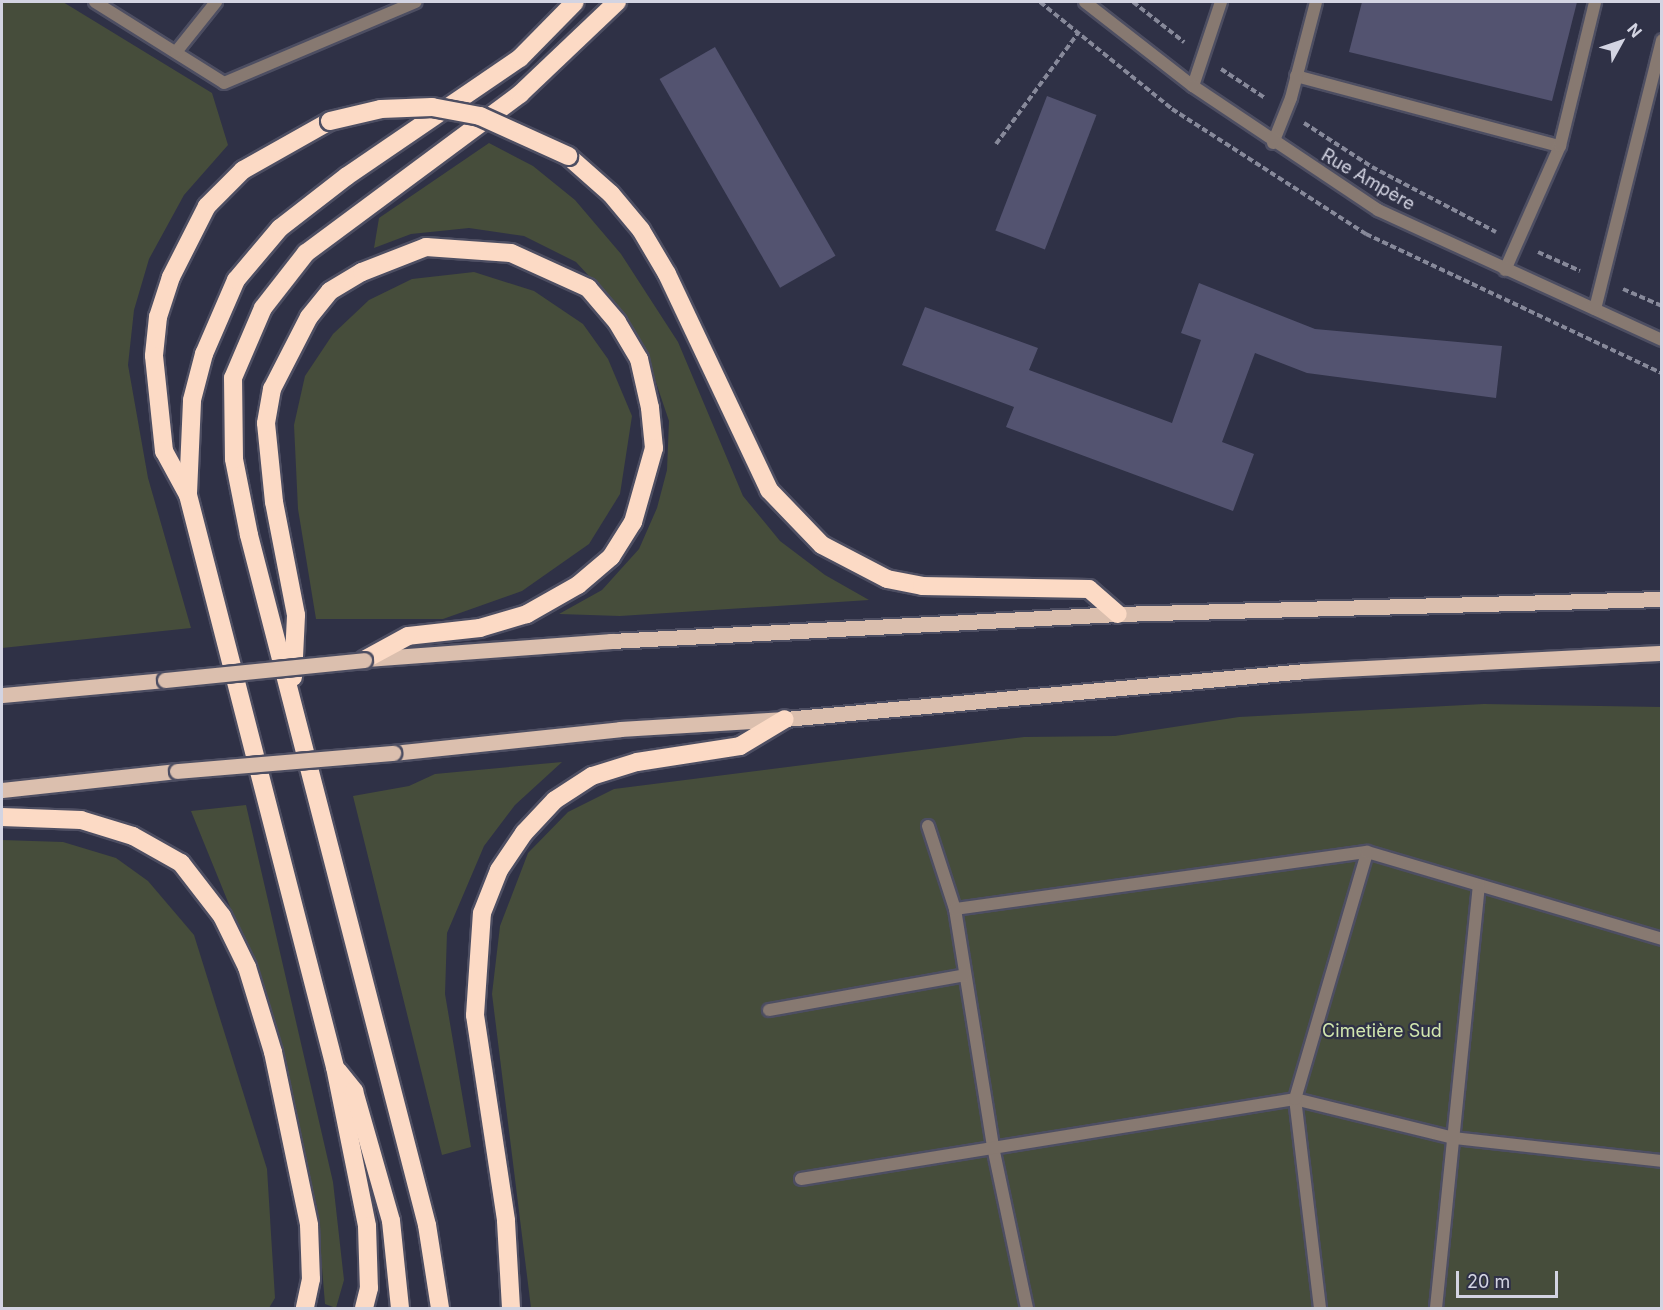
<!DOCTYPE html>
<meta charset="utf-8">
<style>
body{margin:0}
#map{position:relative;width:1663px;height:1310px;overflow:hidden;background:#2f3146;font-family:Inter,sans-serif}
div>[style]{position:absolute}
.green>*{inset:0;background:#464d3b}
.building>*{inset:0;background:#535370;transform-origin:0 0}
.path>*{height:4px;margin-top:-2px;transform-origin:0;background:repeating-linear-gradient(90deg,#87899a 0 6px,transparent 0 9px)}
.roads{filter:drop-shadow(2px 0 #4d4e62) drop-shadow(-2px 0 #4d4e62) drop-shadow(0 2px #4d4e62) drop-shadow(0 -2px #4d4e62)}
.service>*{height:12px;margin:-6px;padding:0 6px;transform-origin:6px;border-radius:6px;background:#877971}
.minor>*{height:12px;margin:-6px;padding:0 6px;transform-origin:6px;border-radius:6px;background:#877971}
.primary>*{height:15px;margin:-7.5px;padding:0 7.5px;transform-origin:7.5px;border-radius:7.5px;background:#dbbfae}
.motorway>*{height:18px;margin:-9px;padding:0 9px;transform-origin:9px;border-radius:9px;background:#fcdac5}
.bridges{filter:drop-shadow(2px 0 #4d4e62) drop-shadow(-2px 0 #4d4e62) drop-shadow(0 2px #4d4e62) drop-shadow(0 -2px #4d4e62)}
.primary-bridge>*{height:15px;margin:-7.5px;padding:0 7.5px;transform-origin:7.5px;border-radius:7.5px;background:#dbbfae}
.motorway-bridge>*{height:18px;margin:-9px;padding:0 9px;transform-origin:9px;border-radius:9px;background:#fcdac5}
span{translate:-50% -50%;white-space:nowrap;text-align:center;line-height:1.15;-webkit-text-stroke:4.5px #2f3146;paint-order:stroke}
.street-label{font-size:18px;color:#d3d4e2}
.park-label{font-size:18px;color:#d2e7af}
.frame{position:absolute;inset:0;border:3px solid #d3d4e2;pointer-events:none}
.north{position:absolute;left:1591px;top:12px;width:60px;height:60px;-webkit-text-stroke:4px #2f3146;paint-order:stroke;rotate:50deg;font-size:16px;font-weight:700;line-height:24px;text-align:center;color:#d3d4e2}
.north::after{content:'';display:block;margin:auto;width:21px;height:27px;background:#d3d4e2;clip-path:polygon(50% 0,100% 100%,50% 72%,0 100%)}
.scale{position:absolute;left:1456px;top:1271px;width:102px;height:27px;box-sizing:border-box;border:3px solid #d3d4e2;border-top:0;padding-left:8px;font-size:18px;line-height:21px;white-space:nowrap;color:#d3d4e2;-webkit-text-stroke:4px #2f3146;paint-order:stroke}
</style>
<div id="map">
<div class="green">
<i style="clip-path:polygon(2px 2px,63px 2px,212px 93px,228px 145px,184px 195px,149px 259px,134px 310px,128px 365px,148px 478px,191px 628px,2px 648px)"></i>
<i style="clip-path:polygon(489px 143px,533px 166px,575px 200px,621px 254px,678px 342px,743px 496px,780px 541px,825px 575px,869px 600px,620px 616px,559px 614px,602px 590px,639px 549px,657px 508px,667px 470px,669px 421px,648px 359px,615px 304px,576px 262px,524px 236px,469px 228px,411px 234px,374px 248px,379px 218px)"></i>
<i style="clip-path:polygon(474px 272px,534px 291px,583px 324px,608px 359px,632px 416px,620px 494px,589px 544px,522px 591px,443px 619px,316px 619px,298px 509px,294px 425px,305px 376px,333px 334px,369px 300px,412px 279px)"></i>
<i style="clip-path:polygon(1484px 704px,1661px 707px,1661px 1308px,531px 1308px,492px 994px,500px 926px,528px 853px,568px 812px,614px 789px,1024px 737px,1115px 736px,1239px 717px)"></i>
<i style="clip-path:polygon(562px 762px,515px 805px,484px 846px,447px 933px,445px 994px,471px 1147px,442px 1155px,353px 796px,409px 786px,435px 774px)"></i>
<i style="clip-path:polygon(246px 805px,333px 1182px,344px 1280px,336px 1308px,325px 1304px,317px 1207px,250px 956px,191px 811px)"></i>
<i style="clip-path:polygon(2px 840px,63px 842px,116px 858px,148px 881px,194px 935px,267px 1169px,275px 1298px,269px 1308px,2px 1308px)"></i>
</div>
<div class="building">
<i style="clip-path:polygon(1362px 2px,1577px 2px,1552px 101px,1349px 52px)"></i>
<i style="left:715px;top:47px;width:241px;height:64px;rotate:60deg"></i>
<i style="left:1047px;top:96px;width:53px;height:144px;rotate:21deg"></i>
<i style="clip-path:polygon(1199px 283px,1315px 329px,1502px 346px,1496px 398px,1307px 373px,1255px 353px,1222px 442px,1254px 454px,1233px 511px,1006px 427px,1014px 407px,902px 365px,925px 307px,1038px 348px,1029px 370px,1172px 423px,1201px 340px,1181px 333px)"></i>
</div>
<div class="path">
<i style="left:1040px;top:2px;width:170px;rotate:39deg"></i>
<i style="left:1172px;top:109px;width:231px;rotate:32.8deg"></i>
<i style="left:1366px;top:234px;width:327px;rotate:25.2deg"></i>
<i style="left:1133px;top:2px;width:65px;rotate:38.1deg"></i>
<i style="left:1221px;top:69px;width:53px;rotate:33.4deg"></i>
<i style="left:1304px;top:123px;width:81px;rotate:32.9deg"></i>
<i style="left:1372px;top:167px;width:140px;rotate:27.7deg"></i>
<i style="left:996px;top:144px;width:138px;rotate:-53.5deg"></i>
<i style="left:1538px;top:252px;width:46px;rotate:24.3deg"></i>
<i style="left:1623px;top:289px;width:43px;rotate:23.6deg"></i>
</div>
<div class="roads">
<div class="service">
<i style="left:95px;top:2px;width:152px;rotate:32.1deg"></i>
<i style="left:224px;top:83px;width:208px;rotate:-22.9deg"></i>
<i style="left:176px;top:52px;width:64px;rotate:-51.3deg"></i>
<i style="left:1296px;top:76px;width:273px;rotate:14.9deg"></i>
<i style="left:1193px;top:86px;width:89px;rotate:-71.6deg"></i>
<i style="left:1273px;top:143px;width:48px;rotate:-68.2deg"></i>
<i style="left:1291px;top:98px;width:99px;rotate:-75.4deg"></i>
<i style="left:1505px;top:270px;width:136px;rotate:-66.1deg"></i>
<i style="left:1560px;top:146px;width:148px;rotate:-76.3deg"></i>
<i style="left:928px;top:826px;width:87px;rotate:72deg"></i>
<i style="left:955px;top:909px;width:241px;rotate:80.9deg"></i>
<i style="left:993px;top:1147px;width:165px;rotate:78.1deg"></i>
<i style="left:955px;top:909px;width:416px;rotate:-7.9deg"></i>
<i style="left:769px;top:1010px;width:199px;rotate:-10.1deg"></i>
<i style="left:801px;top:1179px;width:500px;rotate:-9.2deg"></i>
<i style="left:1295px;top:1099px;width:164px;rotate:13.8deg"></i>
<i style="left:1454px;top:1138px;width:209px;rotate:6.3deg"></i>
<i style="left:1320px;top:1308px;width:210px;rotate:-96.8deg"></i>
<i style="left:1295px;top:1099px;width:257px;rotate:-73.7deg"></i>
<i style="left:1367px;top:852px;width:308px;rotate:16.4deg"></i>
<i style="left:1436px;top:1308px;width:424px;rotate:-84.2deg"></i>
</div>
<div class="minor">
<i style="left:1085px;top:2px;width:137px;rotate:37.9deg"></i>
<i style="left:1193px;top:86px;width:223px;rotate:33.8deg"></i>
<i style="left:1378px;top:210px;width:312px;rotate:24.6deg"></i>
<i style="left:1595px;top:309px;width:277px;rotate:-76deg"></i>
</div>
<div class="primary">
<i style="left:367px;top:659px;width:245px;rotate:-4.2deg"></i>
<i style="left:611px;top:641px;width:508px;rotate:-3.05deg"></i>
<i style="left:1118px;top:614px;width:544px;rotate:-1.58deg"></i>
<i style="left:2px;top:695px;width:164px;rotate:-5.3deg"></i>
<i style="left:393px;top:753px;width:228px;rotate:-6deg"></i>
<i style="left:620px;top:729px;width:165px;rotate:-3.5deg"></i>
<i style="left:785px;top:719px;width:522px;rotate:-5.27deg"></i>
<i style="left:1305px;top:671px;width:357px;rotate:-2.9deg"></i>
<i style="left:2px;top:790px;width:176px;rotate:-6.2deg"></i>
</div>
<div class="motorway">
<i style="left:330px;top:121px;width:100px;rotate:150.6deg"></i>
<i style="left:243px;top:170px;width:51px;rotate:135deg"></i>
<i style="left:207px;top:206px;width:80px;rotate:116.9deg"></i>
<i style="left:171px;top:277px;width:42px;rotate:108deg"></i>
<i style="left:158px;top:317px;width:39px;rotate:96deg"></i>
<i style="left:154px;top:356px;width:96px;rotate:84deg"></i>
<i style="left:164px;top:451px;width:50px;rotate:61.4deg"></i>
<i style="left:188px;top:495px;width:591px;rotate:75.59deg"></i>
<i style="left:335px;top:1067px;width:162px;rotate:78.6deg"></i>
<i style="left:367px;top:1226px;width:62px;rotate:88.2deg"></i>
<i style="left:369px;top:1288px;width:21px;rotate:104deg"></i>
<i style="left:568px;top:156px;width:57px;rotate:41.5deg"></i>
<i style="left:611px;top:194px;width:47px;rotate:50.2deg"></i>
<i style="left:641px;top:230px;width:51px;rotate:59.4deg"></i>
<i style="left:667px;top:274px;width:239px;rotate:64.7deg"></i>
<i style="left:769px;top:490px;width:76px;rotate:46.1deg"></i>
<i style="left:822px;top:545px;width:73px;rotate:27.6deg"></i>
<i style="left:887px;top:579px;width:36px;rotate:11deg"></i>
<i style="left:922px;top:586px;width:167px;rotate:1deg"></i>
<i style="left:1089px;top:589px;width:38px;rotate:41deg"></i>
<i style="left:188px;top:493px;width:93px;rotate:-87.5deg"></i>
<i style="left:192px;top:400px;width:48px;rotate:-75.4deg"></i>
<i style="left:204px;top:354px;width:81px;rotate:-66.6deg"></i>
<i style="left:236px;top:280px;width:68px;rotate:-49.8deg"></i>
<i style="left:280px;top:228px;width:85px;rotate:-37.8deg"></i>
<i style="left:347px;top:176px;width:209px;rotate:-34.3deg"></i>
<i style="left:520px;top:58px;width:78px;rotate:-45.5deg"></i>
<i style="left:293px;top:677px;width:62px;rotate:-87.2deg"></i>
<i style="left:296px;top:615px;width:115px;rotate:-101deg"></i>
<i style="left:274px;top:502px;width:79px;rotate:-95.8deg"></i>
<i style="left:266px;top:423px;width:35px;rotate:-80deg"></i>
<i style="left:272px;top:389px;width:81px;rotate:-62.8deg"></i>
<i style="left:309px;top:317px;width:33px;rotate:-51deg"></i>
<i style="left:330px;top:291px;width:37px;rotate:-31deg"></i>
<i style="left:362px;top:272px;width:69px;rotate:-21.3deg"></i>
<i style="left:426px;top:247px;width:85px;rotate:4deg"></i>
<i style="left:511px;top:253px;width:85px;rotate:24.4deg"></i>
<i style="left:588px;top:288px;width:45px;rotate:49.5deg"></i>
<i style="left:617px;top:322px;width:43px;rotate:59.3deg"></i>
<i style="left:639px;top:359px;width:50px;rotate:77.3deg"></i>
<i style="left:650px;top:408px;width:40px;rotate:84.3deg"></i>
<i style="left:654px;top:448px;width:77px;rotate:105.8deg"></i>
<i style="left:633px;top:522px;width:41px;rotate:122.2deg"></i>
<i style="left:611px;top:557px;width:43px;rotate:139.7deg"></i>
<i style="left:578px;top:585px;width:59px;rotate:150.4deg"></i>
<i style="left:527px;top:614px;width:49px;rotate:163.4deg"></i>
<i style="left:480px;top:628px;width:72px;rotate:173.7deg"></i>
<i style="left:408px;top:636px;width:50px;rotate:151.4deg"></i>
<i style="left:2px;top:817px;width:79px;rotate:2.2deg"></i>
<i style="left:81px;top:820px;width:54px;rotate:17.1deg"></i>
<i style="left:133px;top:836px;width:55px;rotate:29.4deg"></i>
<i style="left:181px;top:863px;width:67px;rotate:52.3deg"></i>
<i style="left:222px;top:916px;width:57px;rotate:63.9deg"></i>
<i style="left:247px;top:967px;width:89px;rotate:73deg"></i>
<i style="left:273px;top:1052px;width:177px;rotate:78.2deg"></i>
<i style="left:309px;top:1225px;width:54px;rotate:87.9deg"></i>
<i style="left:311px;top:1279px;width:30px;rotate:102deg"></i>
<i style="left:338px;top:1071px;width:26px;rotate:51deg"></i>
<i style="left:354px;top:1091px;width:135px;rotate:74.1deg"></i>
<i style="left:391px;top:1221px;width:87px;rotate:84.1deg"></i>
<i style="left:440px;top:1308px;width:84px;rotate:-98.9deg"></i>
<i style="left:427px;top:1225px;width:713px;rotate:-104.47deg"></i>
<i style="left:249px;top:535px;width:77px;rotate:-101.2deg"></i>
<i style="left:234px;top:459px;width:81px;rotate:-90.7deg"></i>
<i style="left:233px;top:378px;width:76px;rotate:-66.8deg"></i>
<i style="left:263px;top:308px;width:70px;rotate:-52deg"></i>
<i style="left:306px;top:253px;width:267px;rotate:-36.6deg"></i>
<i style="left:520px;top:94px;width:134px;rotate:-43.5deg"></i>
<i style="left:511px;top:1308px;width:88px;rotate:-93.3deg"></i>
<i style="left:506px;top:1220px;width:207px;rotate:-98.6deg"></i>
<i style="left:475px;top:1015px;width:102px;rotate:-86.1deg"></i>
<i style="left:482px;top:913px;width:46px;rotate:-68.4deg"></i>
<i style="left:499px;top:870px;width:45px;rotate:-56deg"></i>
<i style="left:524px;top:833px;width:45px;rotate:-46.8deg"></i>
<i style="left:555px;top:800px;width:44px;rotate:-33deg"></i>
<i style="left:592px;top:776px;width:47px;rotate:-17.3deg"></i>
<i style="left:637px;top:762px;width:104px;rotate:-8.8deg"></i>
<i style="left:740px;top:746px;width:52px;rotate:-31deg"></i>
</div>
</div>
<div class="bridges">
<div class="primary-bridge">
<i style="left:165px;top:680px;width:200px;rotate:-5.7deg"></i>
<i style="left:177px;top:771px;width:217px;rotate:-4.8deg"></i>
</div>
<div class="motorway-bridge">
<i style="left:330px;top:121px;width:52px;rotate:-13.2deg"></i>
<i style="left:381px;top:109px;width:51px;rotate:-2.2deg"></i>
<i style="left:432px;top:107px;width:49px;rotate:10.6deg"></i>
<i style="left:480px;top:116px;width:97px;rotate:24.4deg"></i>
</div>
</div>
<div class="street-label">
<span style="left:1368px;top:180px;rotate:30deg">Rue Ampère</span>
</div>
<div class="park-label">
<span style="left:1382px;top:1031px">Cimetière Sud</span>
</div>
<div class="frame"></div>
<div class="north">N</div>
<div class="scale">20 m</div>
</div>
